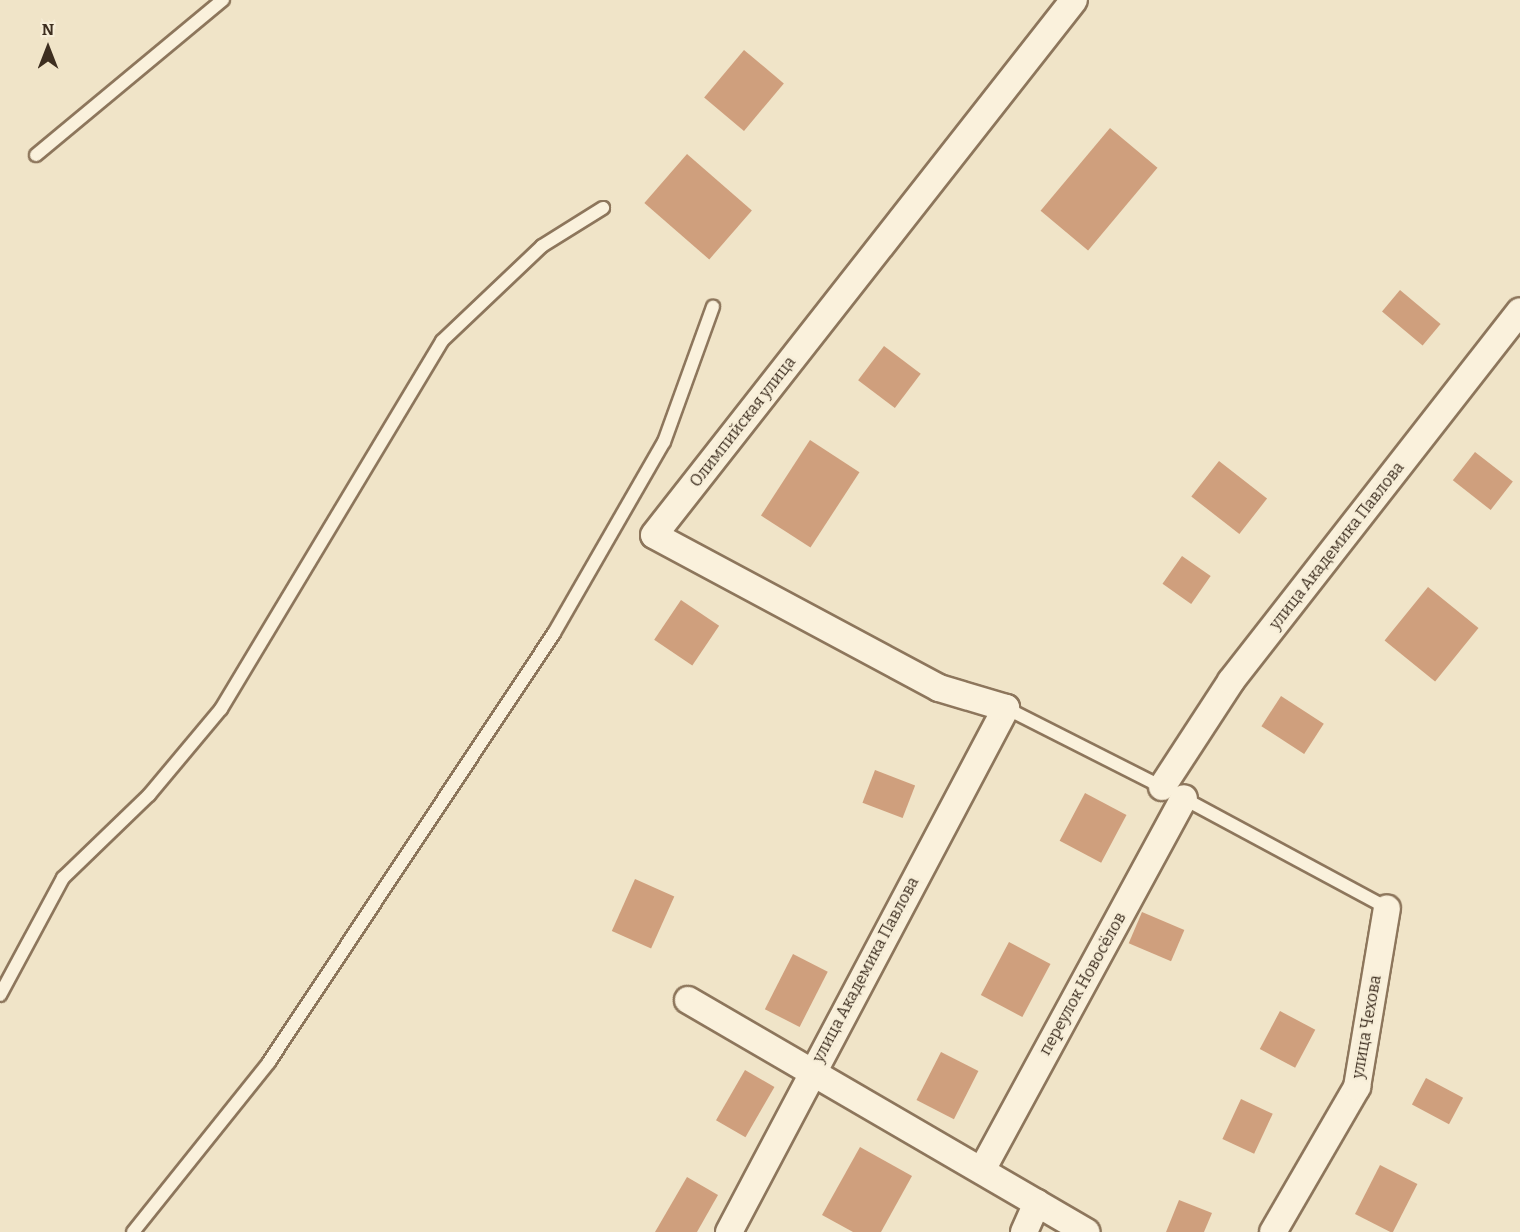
<!DOCTYPE html>
<meta charset="utf-8">
<style>
body{margin:0}
#map{position:relative;width:1520px;height:1232px;overflow:hidden;background:#f0e4c8;font-family:Bitter,serif}
div>[style]{position:absolute}
.building>*{inset:0;background:#cf9f7d;transform-origin:0 0}
.roads{filter:drop-shadow(2px 0 #8d765c) drop-shadow(-2px 0 #8d765c) drop-shadow(0 2px #8d765c) drop-shadow(0 -2px #8d765c)}
.lane>*{height:12px;margin:-6px;padding:0 6px;transform-origin:6px;border-radius:6px;background:#faf1dc}
.street>*{height:26px;margin:-13px;padding:0 13px;transform-origin:13px;border-radius:13px;background:#faf1dc}
span{translate:-50% -50%;white-space:nowrap;text-align:center;line-height:1.15;-webkit-text-stroke:4.5px #f7eed8;paint-order:stroke}
.street-label{font-size:16px;color:#3d2e20}
.north{position:absolute;left:18px;top:18px;width:60px;height:60px;-webkit-text-stroke:4px #f7eed8;paint-order:stroke;rotate:0deg;font-size:16px;font-weight:700;line-height:24px;text-align:center;color:#3d2e20}
.north::after{content:'';display:block;margin:auto;width:21px;height:27px;background:#3d2e20;clip-path:polygon(50% 0,100% 100%,50% 72%,0 100%)}
</style>
<div id="map">
<div class="building">
<i style="left:744px;top:50px;width:52px;height:62px;rotate:40deg"></i>
<i style="left:1110px;top:128px;width:62px;height:108px;rotate:40deg"></i>
<i style="left:687px;top:154px;width:86px;height:65px;rotate:41deg"></i>
<i style="left:1400px;top:290px;width:53px;height:28px;rotate:40deg"></i>
<i style="left:884px;top:346px;width:46px;height:43px;rotate:37deg"></i>
<i style="left:810px;top:440px;width:59px;height:90px;rotate:33deg"></i>
<i style="left:1475px;top:452px;width:48px;height:36px;rotate:38deg"></i>
<i style="left:1219px;top:461px;width:61px;height:45px;rotate:38deg"></i>
<i style="left:1182px;top:556px;width:35px;height:34px;rotate:35deg"></i>
<i style="left:1428px;top:587px;width:65px;height:69px;rotate:39deg"></i>
<i style="left:681px;top:600px;width:46px;height:48px;rotate:34deg"></i>
<i style="left:1281px;top:696px;width:51px;height:36px;rotate:33deg"></i>
<i style="left:875px;top:770px;width:43px;height:35px;rotate:21deg"></i>
<i style="left:1085px;top:793px;width:47px;height:54px;rotate:28deg"></i>
<i style="left:635px;top:879px;width:43px;height:57px;rotate:24deg"></i>
<i style="left:1142px;top:912px;width:46px;height:34px;rotate:23deg"></i>
<i style="left:1009px;top:942px;width:47px;height:60px;rotate:28deg"></i>
<i style="left:793px;top:954px;width:39px;height:62px;rotate:27deg"></i>
<i style="left:1280px;top:1011px;width:40px;height:43px;rotate:28deg"></i>
<i style="left:941px;top:1052px;width:42px;height:54px;rotate:27deg"></i>
<i style="left:745px;top:1070px;width:34px;height:58px;rotate:30deg"></i>
<i style="left:1426px;top:1078px;width:42px;height:30px;rotate:28deg"></i>
<i style="left:1241px;top:1099px;width:35px;height:44px;rotate:25deg"></i>
<i style="clip-path:polygon(860px 1147px,912px 1176px,881px 1232px,853px 1232px,822px 1215px)"></i>
<i style="left:1380px;top:1165px;width:42px;height:55px;rotate:27deg"></i>
<i style="clip-path:polygon(687px 1177px,718px 1195px,697px 1232px,655px 1232px)"></i>
<i style="clip-path:polygon(1179px 1200px,1212px 1213px,1204px 1232px,1166px 1232px)"></i>
</div>
<div class="roads">
<div class="lane">
<i style="left:36px;top:155px;width:243px;rotate:-39.7deg"></i>
<i style="left:1006px;top:708px;width:179px;rotate:26.9deg"></i>
<i style="left:1181px;top:797px;width:234px;rotate:28.3deg"></i>
<i style="left:0;top:995px;width:133px;rotate:-61.7deg"></i>
<i style="left:63px;top:878px;width:120px;rotate:-44deg"></i>
<i style="left:149px;top:795px;width:112px;rotate:-50.1deg"></i>
<i style="left:221px;top:709px;width:429px;rotate:-59deg"></i>
<i style="left:442px;top:341px;width:138px;rotate:-43.5deg"></i>
<i style="left:542px;top:246px;width:72px;rotate:-31.9deg"></i>
<i style="left:133px;top:1232px;width:218px;rotate:-51.3deg"></i>
<i style="left:269px;top:1062px;width:515px;rotate:-56.4deg"></i>
<i style="left:554px;top:633px;width:220px;rotate:-60.1deg"></i>
<i style="left:664px;top:442px;width:144px;rotate:-70.1deg"></i>
</div>
<div class="street">
<i style="left:1162px;top:787px;width:126px;rotate:-56.9deg"></i>
<i style="left:1231px;top:681px;width:469px;rotate:-52deg"></i>
<i style="left:688px;top:1000px;width:461px;rotate:30.2deg"></i>
<i style="left:982px;top:1170px;width:423px;rotate:-61.5deg"></i>
<i style="left:729px;top:1232px;width:593px;rotate:-62.14deg"></i>
<i style="left:1006px;top:708px;width:70px;rotate:-163.4deg"></i>
<i style="left:939px;top:688px;width:323px;rotate:-151.8deg"></i>
<i style="left:654px;top:535px;width:680px;rotate:-51.87deg"></i>
<i style="left:1024px;top:1232px;width:32px;rotate:-66deg"></i>
<i style="left:1273px;top:1232px;width:168px;rotate:-59.9deg"></i>
<i style="left:1357px;top:1087px;width:181px;rotate:-80.5deg"></i>
</div>
</div>
<div class="street-label">
<span style="left:743px;top:422px;rotate:-52deg">Олимпийская улица</span>
<span style="left:1337px;top:546px;rotate:-52deg">улица Академика Павлова</span>
<span style="left:866px;top:970px;rotate:-62deg">улица Академика Павлова</span>
<span style="left:1083px;top:984px;rotate:-61deg">переулок Новосёлов</span>
<span style="left:1367px;top:1027px;rotate:-80deg">улица Чехова</span>
</div>
<div class="north">N</div>
</div>
